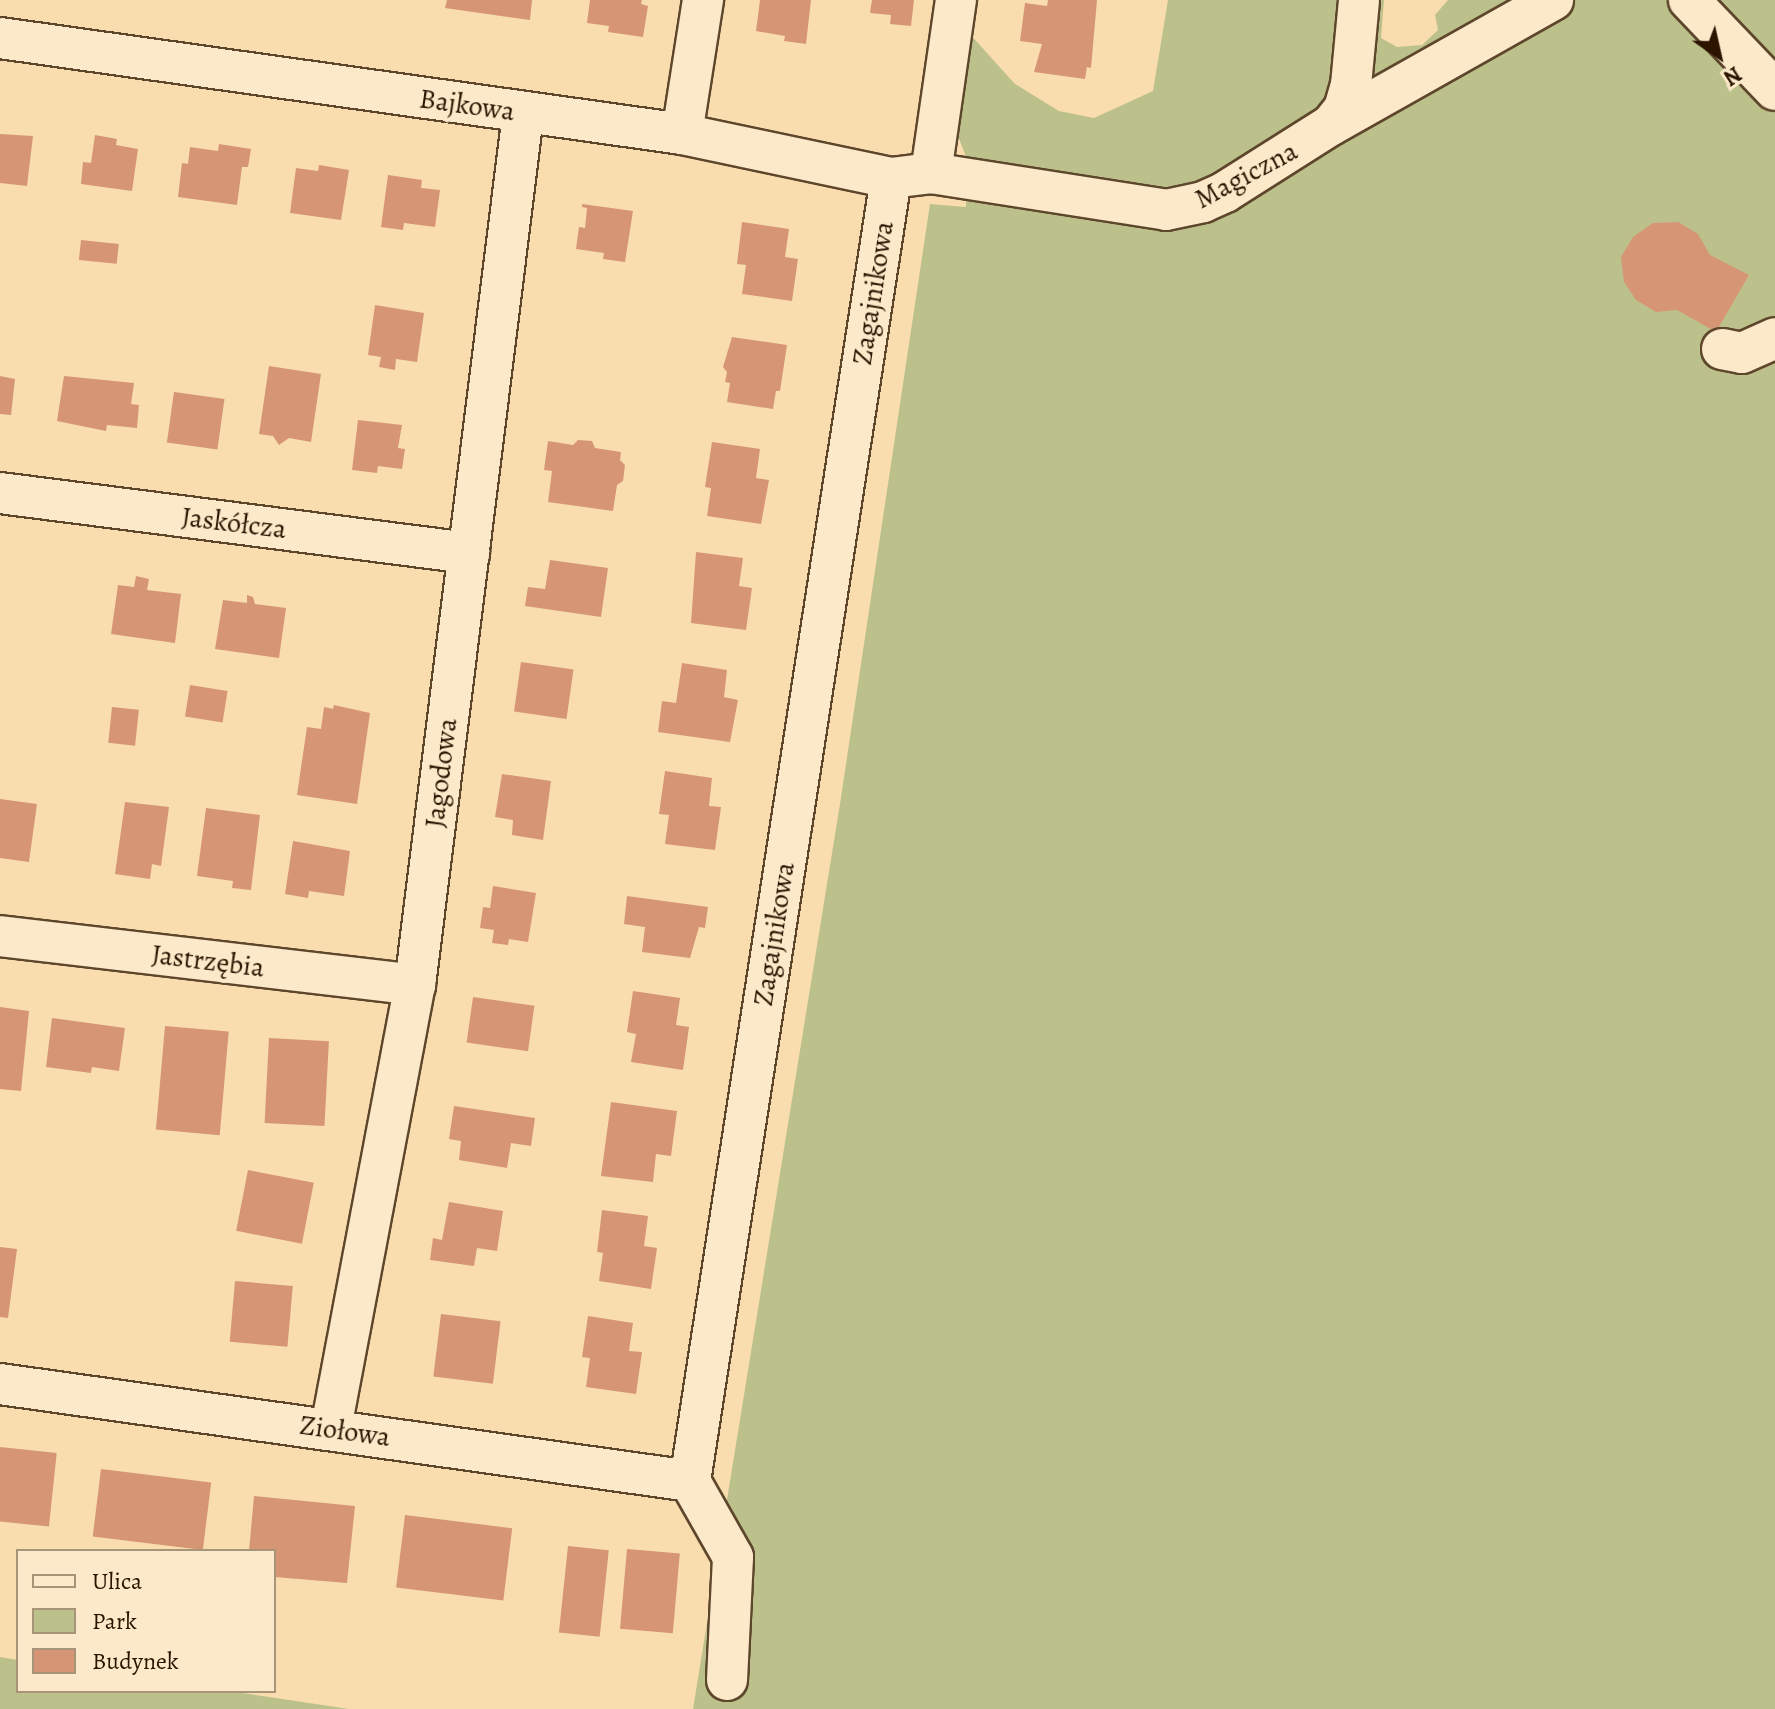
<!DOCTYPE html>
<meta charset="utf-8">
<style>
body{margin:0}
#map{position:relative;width:1775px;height:1709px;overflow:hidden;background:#f9ddae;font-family:Alegreya,serif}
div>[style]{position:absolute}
.green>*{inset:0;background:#bcc18b}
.building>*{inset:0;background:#d69675;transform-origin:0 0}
.roads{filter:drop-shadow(2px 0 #5e462c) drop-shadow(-2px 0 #5e462c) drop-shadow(0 2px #5e462c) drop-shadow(0 -2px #5e462c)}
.minor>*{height:40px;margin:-20px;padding:0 20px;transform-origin:20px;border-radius:20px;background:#fbe9ca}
span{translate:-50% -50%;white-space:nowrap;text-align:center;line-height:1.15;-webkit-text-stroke:8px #fbe9ca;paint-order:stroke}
.street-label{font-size:28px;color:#2b1400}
.legend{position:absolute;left:16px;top:1549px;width:260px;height:144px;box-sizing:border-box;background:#fbe9ca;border:2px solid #a89479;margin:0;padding:10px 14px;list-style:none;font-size:24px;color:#2b1400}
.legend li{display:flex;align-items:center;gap:16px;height:40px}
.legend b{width:40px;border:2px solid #a89479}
.north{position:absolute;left:1679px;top:16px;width:80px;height:80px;-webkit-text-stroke:6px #fbe9ca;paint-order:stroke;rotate:146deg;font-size:22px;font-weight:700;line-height:32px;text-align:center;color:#2b1400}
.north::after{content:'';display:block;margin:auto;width:28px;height:36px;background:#2b1400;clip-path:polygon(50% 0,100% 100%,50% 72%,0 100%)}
</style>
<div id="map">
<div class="green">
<i style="clip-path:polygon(1168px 0,1384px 0,1381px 38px,1397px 47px,1422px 45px,1438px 30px,1435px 15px,1448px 0,1775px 0,1775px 1709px,693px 1709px,840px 804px,930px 204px,966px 207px,965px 154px,956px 131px,968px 32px,1015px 84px,1059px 111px,1094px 118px,1153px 91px)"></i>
<i style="clip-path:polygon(0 1657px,18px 1660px,18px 1691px,229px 1691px,349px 1709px,0 1709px)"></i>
</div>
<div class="building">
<i style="clip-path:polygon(447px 0,532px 0,530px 20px,445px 8px)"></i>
<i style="clip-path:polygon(590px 0,642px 0,641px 4px,648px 6px,643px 37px,608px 32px,609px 26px,587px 23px)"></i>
<i style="clip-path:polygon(760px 0,811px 0,806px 44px,784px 41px,785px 36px,756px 31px)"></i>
<i style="clip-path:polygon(872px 0,914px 0,911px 26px,890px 24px,891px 15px,870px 13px)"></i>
<i style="clip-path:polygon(1048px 0,1097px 0,1091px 68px,1087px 67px,1085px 79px,1034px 72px,1042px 44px,1020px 41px,1025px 3px,1047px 6px)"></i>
<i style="clip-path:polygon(0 134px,33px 136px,27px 186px,0 183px)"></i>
<i style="clip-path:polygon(95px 135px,117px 139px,116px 145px,138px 149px,132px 191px,81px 184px,83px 162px,91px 163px)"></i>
<i style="clip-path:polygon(219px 144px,251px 149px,248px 167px,242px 167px,237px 205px,178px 197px,182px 163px,188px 164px,190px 147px,218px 151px)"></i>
<i style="clip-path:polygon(319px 165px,349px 170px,341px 220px,290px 213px,296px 168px,318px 171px)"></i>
<i style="clip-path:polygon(388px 175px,422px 180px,421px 188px,440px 190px,435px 227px,404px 223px,403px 230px,381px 227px)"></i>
<i style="clip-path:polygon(582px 204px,633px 211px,625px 262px,603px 259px,604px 253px,576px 249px,579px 227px,585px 228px,587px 208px,582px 207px)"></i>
<i style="clip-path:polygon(742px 222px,789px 229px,785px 257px,798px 259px,792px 301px,742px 294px,746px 265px,737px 264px)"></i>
<i style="clip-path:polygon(1678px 222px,1698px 234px,1710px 255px,1749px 275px,1716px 332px,1677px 310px,1656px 312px,1636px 300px,1624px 282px,1621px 257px,1633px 237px,1653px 223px)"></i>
<i style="left:81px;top:240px;width:38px;height:20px;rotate:6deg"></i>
<i style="clip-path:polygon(375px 305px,424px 313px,417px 362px,396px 359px,395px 370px,379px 367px,381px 357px,368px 355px)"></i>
<i style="clip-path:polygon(732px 337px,787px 345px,780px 391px,776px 391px,773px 409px,727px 402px,730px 383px,725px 382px,727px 372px,723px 367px)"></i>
<i style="clip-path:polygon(269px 366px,321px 374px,311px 442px,289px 438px,279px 445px,273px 436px,259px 434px)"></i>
<i style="clip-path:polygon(0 376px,15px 379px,11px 415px,0 414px)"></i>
<i style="clip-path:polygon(64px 376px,134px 383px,131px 404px,139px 405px,137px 428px,107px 425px,106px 431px,57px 421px)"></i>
<i style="left:174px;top:392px;width:51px;height:51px;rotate:8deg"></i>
<i style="clip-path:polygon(358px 420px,402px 425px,398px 448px,405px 449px,402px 469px,378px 466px,377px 473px,352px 470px)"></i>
<i style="clip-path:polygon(578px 440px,592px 441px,595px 448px,621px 452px,620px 460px,625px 465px,623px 481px,617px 485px,613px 511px,548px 502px,552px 471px,544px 470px,548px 441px,573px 445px)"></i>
<i style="clip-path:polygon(712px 442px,760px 449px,756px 478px,769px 480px,761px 524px,707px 516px,711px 488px,705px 487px)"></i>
<i style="clip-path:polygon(696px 552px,743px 558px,739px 586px,752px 588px,746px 630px,691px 623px)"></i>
<i style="clip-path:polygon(550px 560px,608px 568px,601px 617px,525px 606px,528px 587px,545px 589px)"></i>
<i style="clip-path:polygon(136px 576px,149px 579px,147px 590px,181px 594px,175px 643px,111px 634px,118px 585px,134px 587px)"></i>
<i style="clip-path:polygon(247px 595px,253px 597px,255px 604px,286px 608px,279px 658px,215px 649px,223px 600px,247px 603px)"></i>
<i style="left:521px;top:662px;width:53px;height:50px;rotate:8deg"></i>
<i style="clip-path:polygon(682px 663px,727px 670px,724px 697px,738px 700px,730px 742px,658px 732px,662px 701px,676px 703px)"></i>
<i style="left:190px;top:685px;width:38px;height:32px;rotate:9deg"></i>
<i style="clip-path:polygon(334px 705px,370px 713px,357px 804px,297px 795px,307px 727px,321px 729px,324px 707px,333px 709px)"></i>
<i style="left:112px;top:707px;width:27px;height:36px;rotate:6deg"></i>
<i style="clip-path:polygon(665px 771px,712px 778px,709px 806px,721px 807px,715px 850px,665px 844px,669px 815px,659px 814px)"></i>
<i style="clip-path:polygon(502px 774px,551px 781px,543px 840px,512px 835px,513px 820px,495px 817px)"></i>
<i style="clip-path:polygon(0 799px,37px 804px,29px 862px,0 858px)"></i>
<i style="clip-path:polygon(125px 802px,169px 807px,161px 866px,152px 864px,150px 879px,115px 874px)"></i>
<i style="clip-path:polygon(206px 808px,260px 815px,251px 890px,232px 888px,233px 881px,197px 876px)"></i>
<i style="clip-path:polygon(293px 841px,350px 851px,344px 896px,309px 891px,308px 898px,285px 894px)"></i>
<i style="clip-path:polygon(493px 886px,536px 893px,528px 942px,509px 939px,508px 945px,492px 943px,494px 930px,480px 928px,483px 907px,490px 908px)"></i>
<i style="clip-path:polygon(627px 896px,708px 907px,705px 928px,699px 927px,690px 958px,642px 952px,645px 927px,624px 924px)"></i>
<i style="clip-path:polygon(633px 991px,680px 998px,676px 1025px,689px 1027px,683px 1070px,631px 1062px,636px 1034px,627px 1032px)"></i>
<i style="left:473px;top:997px;width:62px;height:46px;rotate:8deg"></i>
<i style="clip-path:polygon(0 1007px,29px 1011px,21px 1091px,0 1089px)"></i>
<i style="clip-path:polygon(52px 1018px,125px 1028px,119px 1071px,92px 1067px,91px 1073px,46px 1067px)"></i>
<i style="left:165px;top:1026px;width:64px;height:104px;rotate:5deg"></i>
<i style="left:269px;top:1038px;width:60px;height:85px;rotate:3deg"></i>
<i style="clip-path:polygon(611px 1102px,677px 1111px,671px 1156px,656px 1154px,653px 1182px,601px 1176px)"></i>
<i style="clip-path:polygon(454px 1106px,535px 1118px,531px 1146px,511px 1143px,507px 1168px,459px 1160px,461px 1141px,449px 1139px)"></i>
<i style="left:248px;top:1170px;width:67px;height:62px;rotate:11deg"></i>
<i style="clip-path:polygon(449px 1202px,503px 1211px,497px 1251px,477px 1248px,474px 1266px,430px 1260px,433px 1238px,442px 1240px)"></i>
<i style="clip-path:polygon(602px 1210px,648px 1216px,644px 1246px,657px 1248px,651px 1289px,599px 1281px,603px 1253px,597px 1252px)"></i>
<i style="clip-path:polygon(0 1247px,17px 1249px,8px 1318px,0 1317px)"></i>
<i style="left:235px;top:1281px;width:58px;height:61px;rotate:5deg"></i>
<i style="left:441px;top:1314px;width:60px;height:63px;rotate:7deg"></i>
<i style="clip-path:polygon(588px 1316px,633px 1323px,629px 1351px,642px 1352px,636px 1394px,586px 1387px,590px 1358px,582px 1357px)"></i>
<i style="left:0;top:1447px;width:57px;height:74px;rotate:6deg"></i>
<i style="left:101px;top:1469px;width:111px;height:68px;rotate:7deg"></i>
<i style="clip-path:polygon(254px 1496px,355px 1506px,347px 1583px,274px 1577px,274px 1551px,249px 1551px)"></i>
<i style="left:405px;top:1515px;width:108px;height:73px;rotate:7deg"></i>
<i style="left:568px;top:1546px;width:41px;height:87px;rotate:6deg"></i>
<i style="left:627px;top:1549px;width:53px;height:80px;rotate:5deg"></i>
</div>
<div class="roads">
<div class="minor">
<i style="left:1689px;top:0;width:124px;rotate:46.3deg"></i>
<i style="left:0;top:38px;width:689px;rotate:8.01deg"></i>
<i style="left:682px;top:134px;width:214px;rotate:11.9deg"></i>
<i style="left:891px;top:178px;width:40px;rotate:-7.1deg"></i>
<i style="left:931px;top:173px;width:238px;rotate:8.9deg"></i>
<i style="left:1166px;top:210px;width:38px;rotate:-12deg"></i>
<i style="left:1203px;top:202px;width:24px;rotate:-24deg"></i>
<i style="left:1225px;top:192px;width:125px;rotate:-32.3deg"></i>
<i style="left:1331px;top:125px;width:21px;rotate:-51deg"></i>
<i style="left:1344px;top:109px;width:25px;rotate:-74deg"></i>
<i style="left:1351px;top:85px;width:85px;rotate:-84.6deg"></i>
<i style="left:1331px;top:125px;width:255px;rotate:-29.4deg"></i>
<i style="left:682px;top:134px;width:136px;rotate:-81.1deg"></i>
<i style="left:931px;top:173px;width:175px;rotate:-81.8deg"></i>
<i style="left:1722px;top:349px;width:20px;rotate:11deg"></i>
<i style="left:1742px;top:353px;width:36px;rotate:-24deg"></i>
<i style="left:0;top:493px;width:473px;rotate:7.3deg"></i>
<i style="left:0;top:936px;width:418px;rotate:6.7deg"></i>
<i style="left:0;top:1384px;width:697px;rotate:8deg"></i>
<i style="left:331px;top:1428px;width:451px;rotate:-79.3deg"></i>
<i style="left:415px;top:985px;width:878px;rotate:-82.93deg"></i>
<i style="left:727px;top:1680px;width:123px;rotate:-87.2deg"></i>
<i style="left:733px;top:1557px;width:87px;rotate:-119.5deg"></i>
<i style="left:690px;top:1481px;width:1318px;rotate:-81.23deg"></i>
</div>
</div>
<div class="street-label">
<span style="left:467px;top:105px;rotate:8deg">Bajkowa</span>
<span style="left:1246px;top:175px;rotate:-28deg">Magiczna</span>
<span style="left:873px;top:293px;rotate:-81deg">Zagajnikowa</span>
<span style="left:234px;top:523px;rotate:7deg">Jaskółcza</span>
<span style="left:441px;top:773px;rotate:-83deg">Jagodowa</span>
<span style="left:774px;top:934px;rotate:-81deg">Zagajnikowa</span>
<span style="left:208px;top:961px;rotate:7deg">Jastrzębia</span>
<span style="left:345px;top:1431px;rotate:8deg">Ziołowa</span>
</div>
<ul class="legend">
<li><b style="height:10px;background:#fbe9ca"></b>Ulica</li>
<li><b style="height:22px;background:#bcc18b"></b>Park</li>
<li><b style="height:22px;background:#d69675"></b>Budynek</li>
</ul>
<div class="north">N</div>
</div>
